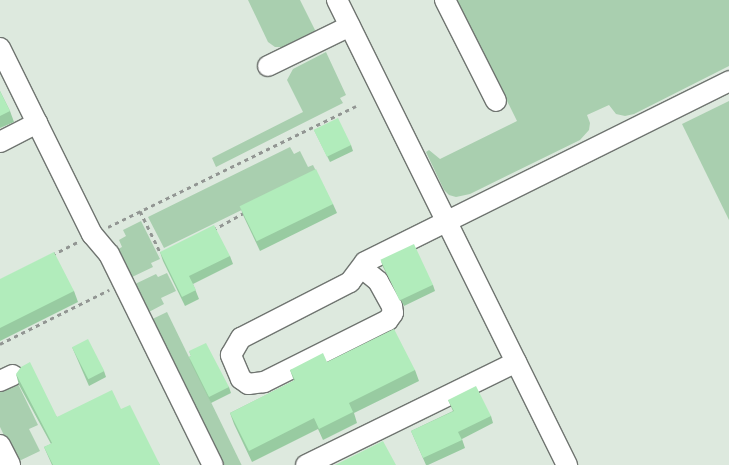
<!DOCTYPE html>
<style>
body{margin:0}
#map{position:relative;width:729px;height:465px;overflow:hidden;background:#ecf2ed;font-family:"Zilla Slab",serif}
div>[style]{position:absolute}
.built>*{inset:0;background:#dde9de;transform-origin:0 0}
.green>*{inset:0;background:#a9cfaf;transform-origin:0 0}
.path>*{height:3px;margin-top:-1.5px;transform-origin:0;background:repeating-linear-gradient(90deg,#929693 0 4px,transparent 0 8px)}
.roads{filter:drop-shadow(1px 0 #707571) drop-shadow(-1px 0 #707571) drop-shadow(0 1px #707571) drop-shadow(0 -1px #707571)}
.minor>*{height:20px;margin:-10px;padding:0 10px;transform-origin:10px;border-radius:10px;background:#fff}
.wall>*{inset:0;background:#98cba1}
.building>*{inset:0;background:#b1ecbb;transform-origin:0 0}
span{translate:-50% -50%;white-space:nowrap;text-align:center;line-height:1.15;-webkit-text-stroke:4px #fff;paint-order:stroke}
</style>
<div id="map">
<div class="built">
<i style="left:0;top:0;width:729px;height:465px"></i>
</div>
<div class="green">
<i style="clip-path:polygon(248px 0,300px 0,316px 32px,284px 47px,275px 47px,268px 42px)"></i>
<i style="clip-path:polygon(457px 0,729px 0,729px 66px,634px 114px,625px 116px,616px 114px,609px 105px,587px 115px,590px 123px,589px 130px,580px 140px,470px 194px,456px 197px,449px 195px,444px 190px,426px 152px,429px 150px,440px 159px,517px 121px)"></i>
<i style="clip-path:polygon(326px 52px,346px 95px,340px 98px,343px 103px,216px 167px,212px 158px,303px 112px,287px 80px,293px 69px)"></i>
<i style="clip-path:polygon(729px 101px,729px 220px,682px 124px)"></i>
<i style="clip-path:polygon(290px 147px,294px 154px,300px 151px,308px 167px,313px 165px,317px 173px,164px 248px,148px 217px)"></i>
<i style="clip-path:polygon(141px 221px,160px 259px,151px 263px,153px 267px,130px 278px,116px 250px,122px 247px,119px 240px,126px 236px,123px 230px)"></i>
<i style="clip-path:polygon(167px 273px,176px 291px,161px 298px,164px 304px,147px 313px,133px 285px,156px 274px,158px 277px)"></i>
<i style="left:167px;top:312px;width:171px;height:19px;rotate:64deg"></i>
<i style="clip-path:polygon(17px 382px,38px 425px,29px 429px,40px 451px,17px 462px,0 427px,0 391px)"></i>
</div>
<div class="path">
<i style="left:140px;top:211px;width:48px;rotate:64deg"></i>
<i style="left:108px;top:227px;width:276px;rotate:-26deg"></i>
<i style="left:213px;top:230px;width:37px;rotate:-29deg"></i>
<i style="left:52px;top:255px;width:29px;rotate:-27deg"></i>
<i style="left:0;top:344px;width:122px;rotate:-26.4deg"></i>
</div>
<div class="roads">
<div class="minor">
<i style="left:337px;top:0;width:519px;rotate:63.68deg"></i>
<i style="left:445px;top:0;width:113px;rotate:63.2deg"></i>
<i style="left:0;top:48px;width:208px;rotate:63.7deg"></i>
<i style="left:92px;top:234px;width:26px;rotate:50deg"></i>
<i style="left:109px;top:254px;width:235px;rotate:63.8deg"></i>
<i style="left:268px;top:66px;width:91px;rotate:-26deg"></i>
<i style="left:0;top:142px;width:42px;rotate:-27.2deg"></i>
<i style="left:362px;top:268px;width:21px;rotate:39deg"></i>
<i style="left:378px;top:281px;width:29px;rotate:61deg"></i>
<i style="left:392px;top:306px;width:7px;rotate:82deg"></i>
<i style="left:393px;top:313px;width:9px;rotate:126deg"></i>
<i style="left:388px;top:320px;width:139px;rotate:153.4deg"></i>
<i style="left:264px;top:382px;width:16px;rotate:173deg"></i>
<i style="left:248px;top:384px;width:9px;rotate:-144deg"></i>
<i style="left:241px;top:379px;width:26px;rotate:-113deg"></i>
<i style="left:231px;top:355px;width:20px;rotate:-60deg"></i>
<i style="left:241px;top:338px;width:123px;rotate:-27.2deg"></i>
<i style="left:350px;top:282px;width:25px;rotate:-53deg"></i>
<i style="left:365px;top:262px;width:407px;rotate:-26.4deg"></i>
<i style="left:0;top:381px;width:14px;rotate:-25deg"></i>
<i style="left:0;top:445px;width:22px;rotate:63deg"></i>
<i style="left:306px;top:465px;width:234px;rotate:-26.1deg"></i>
</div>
</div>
<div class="wall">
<i style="clip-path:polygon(0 91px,10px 111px,14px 122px,0 128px)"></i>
<i style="clip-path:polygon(314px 130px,351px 145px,353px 151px,330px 162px)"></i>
<i style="clip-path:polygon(333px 204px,337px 213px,260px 251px,243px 215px,240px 206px)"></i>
<i style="clip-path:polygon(160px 252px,230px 256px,233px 264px,193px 284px,199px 299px,185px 306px,163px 261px)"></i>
<i style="clip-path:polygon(381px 261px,433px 285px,435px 291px,404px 306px,383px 267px)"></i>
<i style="clip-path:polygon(0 279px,74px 291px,78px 302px,0 341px)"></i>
<i style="clip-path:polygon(72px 347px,104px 371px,106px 377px,89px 386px)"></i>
<i style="clip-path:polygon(189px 351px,229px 387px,231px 393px,211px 403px,191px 363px,189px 357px,191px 356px)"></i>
<i style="clip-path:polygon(327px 362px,415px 370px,419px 381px,354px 413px,357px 423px,323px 440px,318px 429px,252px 462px,234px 424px,230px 413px,294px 381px,290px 370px)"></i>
<i style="clip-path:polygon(16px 374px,57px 417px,121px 409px,160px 465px,52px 465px,44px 447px,51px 444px,19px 385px)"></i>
<i style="clip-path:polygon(448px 400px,491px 416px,493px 423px,462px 439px,465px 448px,428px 465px,426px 465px,411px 431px,453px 411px)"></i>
</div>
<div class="building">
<i style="clip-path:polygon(0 91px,10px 111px,0 116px)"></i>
<i style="left:338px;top:118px;width:30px;height:27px;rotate:64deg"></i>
<i style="left:316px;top:169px;width:39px;height:85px;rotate:64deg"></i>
<i style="clip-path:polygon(214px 225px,230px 256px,189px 276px,196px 290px,182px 297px,160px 252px)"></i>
<i style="left:414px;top:244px;width:45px;height:37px;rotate:65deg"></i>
<i style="clip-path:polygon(54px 252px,74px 291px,0 328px,0 279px)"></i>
<i style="clip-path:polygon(394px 329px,415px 370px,349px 403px,353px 412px,319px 429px,314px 418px,249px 451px,230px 413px,295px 380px,290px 370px,323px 353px,327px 362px)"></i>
<i style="left:88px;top:339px;width:36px;height:18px;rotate:63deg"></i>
<i style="clip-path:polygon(206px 343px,229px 387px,209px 397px,189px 357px,191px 356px,189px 351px)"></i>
<i style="clip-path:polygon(30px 362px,57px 417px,112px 390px,121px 409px,130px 405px,160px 465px,53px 465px,44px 447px,52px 443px,16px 374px,21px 367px)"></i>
<i style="clip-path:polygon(476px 386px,491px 416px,458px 432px,462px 440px,423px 458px,411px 431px,454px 411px,448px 400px)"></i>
<i style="clip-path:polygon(383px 441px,396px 465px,335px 465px)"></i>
</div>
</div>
